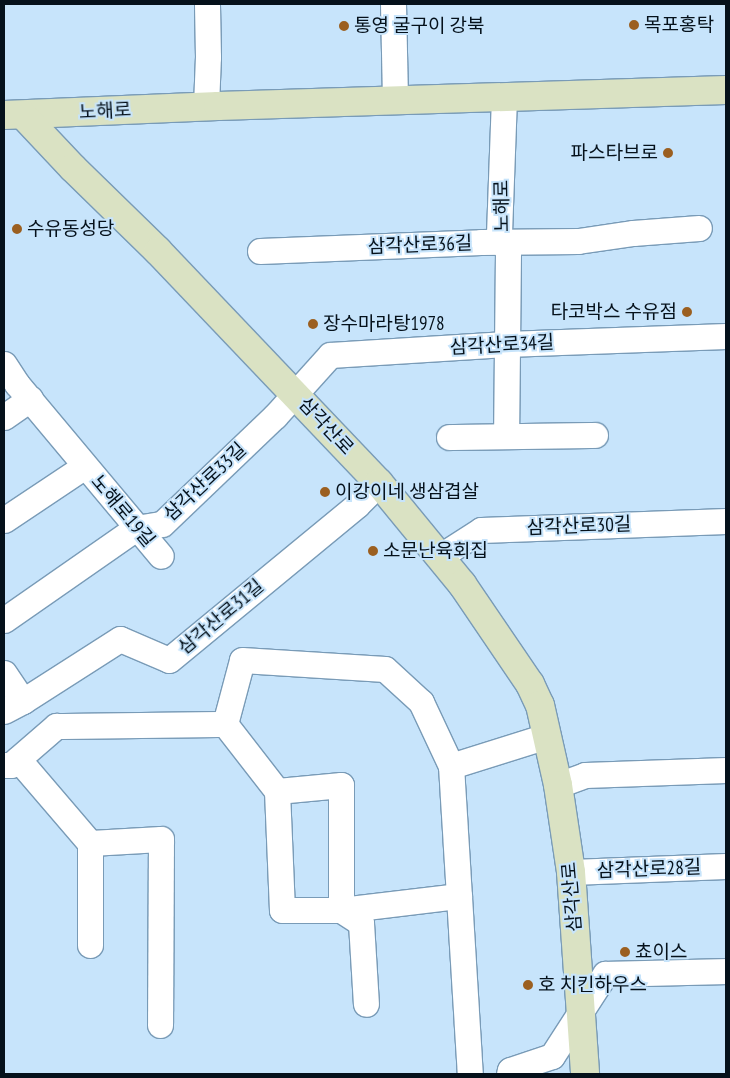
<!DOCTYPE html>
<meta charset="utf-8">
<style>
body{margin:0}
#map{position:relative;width:730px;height:1078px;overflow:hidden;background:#c7e4fb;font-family:"PT Sans Narrow","Noto Sans KR",sans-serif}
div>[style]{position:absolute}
.roads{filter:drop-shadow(1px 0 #799bb7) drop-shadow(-1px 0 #799bb7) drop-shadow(0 1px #799bb7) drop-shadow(0 -1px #799bb7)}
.street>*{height:25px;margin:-12.5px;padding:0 12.5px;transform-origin:12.5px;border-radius:12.5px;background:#fff}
.secondary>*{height:28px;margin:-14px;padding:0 14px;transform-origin:14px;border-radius:14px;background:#dae2c3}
.dots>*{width:14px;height:14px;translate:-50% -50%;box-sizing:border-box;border:2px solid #c7e4fb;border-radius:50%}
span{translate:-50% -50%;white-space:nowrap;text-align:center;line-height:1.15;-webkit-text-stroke:4px #c7e4fb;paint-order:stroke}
.poi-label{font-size:19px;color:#05111b}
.left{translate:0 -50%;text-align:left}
.right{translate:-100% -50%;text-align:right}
.street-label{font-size:19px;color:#05111b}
.frame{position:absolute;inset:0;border:5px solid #05111b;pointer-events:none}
</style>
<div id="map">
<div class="roads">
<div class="street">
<i style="left:393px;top:4px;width:96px;rotate:88.8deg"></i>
<i style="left:504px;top:97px;width:136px;rotate:92.1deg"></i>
<i style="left:499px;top:233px;width:21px;rotate:65deg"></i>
<i style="left:508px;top:252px;width:184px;rotate:90.6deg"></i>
<i style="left:206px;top:106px;width:49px;rotate:-87.7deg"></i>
<i style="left:208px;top:57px;width:53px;rotate:-91.1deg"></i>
<i style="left:260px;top:251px;width:221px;rotate:-2.3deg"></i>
<i style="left:481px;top:242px;width:97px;rotate:-0.6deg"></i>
<i style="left:578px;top:241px;width:56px;rotate:-8.3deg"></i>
<i style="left:633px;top:233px;width:66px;rotate:-4.3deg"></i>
<i style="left:4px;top:364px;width:24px;rotate:57deg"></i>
<i style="left:17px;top:384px;width:224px;rotate:50.1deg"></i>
<i style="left:4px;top:417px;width:32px;rotate:-35deg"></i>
<i style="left:449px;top:437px;width:146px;rotate:-0.8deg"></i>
<i style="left:4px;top:520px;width:97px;rotate:-33.7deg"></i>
<i style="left:439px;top:557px;width:50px;rotate:-32.7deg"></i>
<i style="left:481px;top:530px;width:245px;rotate:-2.1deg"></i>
<i style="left:4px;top:620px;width:161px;rotate:-34.9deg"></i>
<i style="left:136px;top:528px;width:26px;rotate:-9deg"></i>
<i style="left:162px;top:524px;width:156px;rotate:-43.7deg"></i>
<i style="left:275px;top:416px;width:82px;rotate:-48deg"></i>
<i style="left:330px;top:355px;width:176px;rotate:-3.6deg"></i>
<i style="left:506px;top:344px;width:220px;rotate:-2.1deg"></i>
<i style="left:4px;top:673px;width:34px;rotate:56deg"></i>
<i style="left:4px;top:711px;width:21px;rotate:-28deg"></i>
<i style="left:23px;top:701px;width:115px;rotate:-32.6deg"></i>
<i style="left:120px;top:639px;width:53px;rotate:23.2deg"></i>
<i style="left:169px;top:660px;width:244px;rotate:-39.5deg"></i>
<i style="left:357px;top:505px;width:31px;rotate:-45deg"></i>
<i style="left:225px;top:724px;width:66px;rotate:-75.1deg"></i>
<i style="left:242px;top:660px;width:143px;rotate:3.6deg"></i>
<i style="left:385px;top:669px;width:49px;rotate:42.5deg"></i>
<i style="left:421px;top:702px;width:71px;rotate:64.9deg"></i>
<i style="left:451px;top:766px;width:309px;rotate:86.5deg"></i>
<i style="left:225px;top:724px;width:85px;rotate:52.2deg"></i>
<i style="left:277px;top:791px;width:119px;rotate:87.6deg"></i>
<i style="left:282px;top:910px;width:59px"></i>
<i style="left:341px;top:910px;width:125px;rotate:-90deg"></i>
<i style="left:341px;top:785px;width:64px;rotate:174.6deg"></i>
<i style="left:18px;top:759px;width:111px;rotate:49.4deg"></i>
<i style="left:90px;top:843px;width:102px;rotate:90deg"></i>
<i style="left:4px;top:765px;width:7px"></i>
<i style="left:11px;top:765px;width:60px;rotate:-40.9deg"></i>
<i style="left:56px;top:726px;width:169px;rotate:-0.7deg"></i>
<i style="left:451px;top:766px;width:101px;rotate:-17.4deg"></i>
<i style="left:558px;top:785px;width:29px;rotate:-20deg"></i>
<i style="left:585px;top:775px;width:141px;rotate:-2deg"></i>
<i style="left:90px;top:843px;width:71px;rotate:-3.2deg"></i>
<i style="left:161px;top:839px;width:186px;rotate:90.3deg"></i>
<i style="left:571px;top:872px;width:155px;rotate:-2.2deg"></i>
<i style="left:341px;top:910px;width:119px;rotate:-6.8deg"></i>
<i style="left:341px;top:910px;width:24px;rotate:33deg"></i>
<i style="left:361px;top:923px;width:81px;rotate:86.5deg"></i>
<i style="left:509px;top:1074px;width:4px;rotate:-76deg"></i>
<i style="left:510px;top:1070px;width:44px;rotate:-18.4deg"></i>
<i style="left:552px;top:1056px;width:98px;rotate:-57.1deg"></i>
<i style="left:605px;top:974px;width:121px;rotate:-1.4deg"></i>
</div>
<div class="secondary">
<i style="left:4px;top:115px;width:214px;rotate:-2.4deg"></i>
<i style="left:218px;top:106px;width:508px;rotate:-1.8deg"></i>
<i style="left:23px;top:115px;width:73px;rotate:46.7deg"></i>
<i style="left:73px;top:168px;width:119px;rotate:44.3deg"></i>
<i style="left:158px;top:251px;width:320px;rotate:46.4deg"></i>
<i style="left:379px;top:483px;width:131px;rotate:50.6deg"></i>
<i style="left:462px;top:584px;width:121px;rotate:55.8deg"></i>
<i style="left:530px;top:684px;width:23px;rotate:65deg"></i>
<i style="left:540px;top:705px;width:82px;rotate:77.3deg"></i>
<i style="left:558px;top:785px;width:88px;rotate:81.5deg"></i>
<i style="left:571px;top:872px;width:202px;rotate:86deg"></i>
</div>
</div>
<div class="dots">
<i style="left:634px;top:25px;background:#9b5f20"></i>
<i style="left:344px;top:26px;background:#9b5f20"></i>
<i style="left:668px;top:153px;background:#9b5f20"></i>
<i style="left:17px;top:229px;background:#9b5f20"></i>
<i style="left:687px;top:312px;background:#9b5f20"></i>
<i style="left:313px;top:324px;background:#9b5f20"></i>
<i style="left:325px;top:492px;background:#9b5f20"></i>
<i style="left:373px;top:551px;background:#9b5f20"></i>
<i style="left:625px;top:952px;background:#9b5f20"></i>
<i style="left:528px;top:985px;background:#9b5f20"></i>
</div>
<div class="poi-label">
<span class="left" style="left:644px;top:25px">목포홍탁</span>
<span class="left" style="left:354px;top:26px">통영 굴구이 강북</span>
<span class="right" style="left:658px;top:153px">파스타브로</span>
<span class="left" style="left:27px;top:229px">수유동성당</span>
<span class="right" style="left:677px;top:312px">타코박스 수유점</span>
<span class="left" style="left:323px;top:324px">장수마라탕1978</span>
<span class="left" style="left:335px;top:492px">이강이네 생삼겹살</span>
<span class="left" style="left:383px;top:551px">소문난육회집</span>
<span class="left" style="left:635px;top:952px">쵸이스</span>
<span class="left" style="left:538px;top:985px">호 치킨하우스</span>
</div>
<div class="street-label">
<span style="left:105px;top:111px;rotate:-3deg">노해로</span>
<span style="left:502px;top:206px;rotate:-91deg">노해로</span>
<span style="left:420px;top:245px;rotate:-2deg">삼각산로36길</span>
<span style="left:502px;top:345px;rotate:-3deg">삼각산로34길</span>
<span style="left:326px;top:426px;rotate:47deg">삼각산로</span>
<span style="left:205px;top:482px;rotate:-43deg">삼각산로33길</span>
<span style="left:123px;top:511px;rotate:50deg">노해로19길</span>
<span style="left:579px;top:526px;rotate:-2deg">삼각산로30길</span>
<span style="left:221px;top:617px;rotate:-40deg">삼각산로31길</span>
<span style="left:649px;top:869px;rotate:-2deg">삼각산로28길</span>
<span style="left:572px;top:897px;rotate:-95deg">삼각산로</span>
</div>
<div class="frame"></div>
</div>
